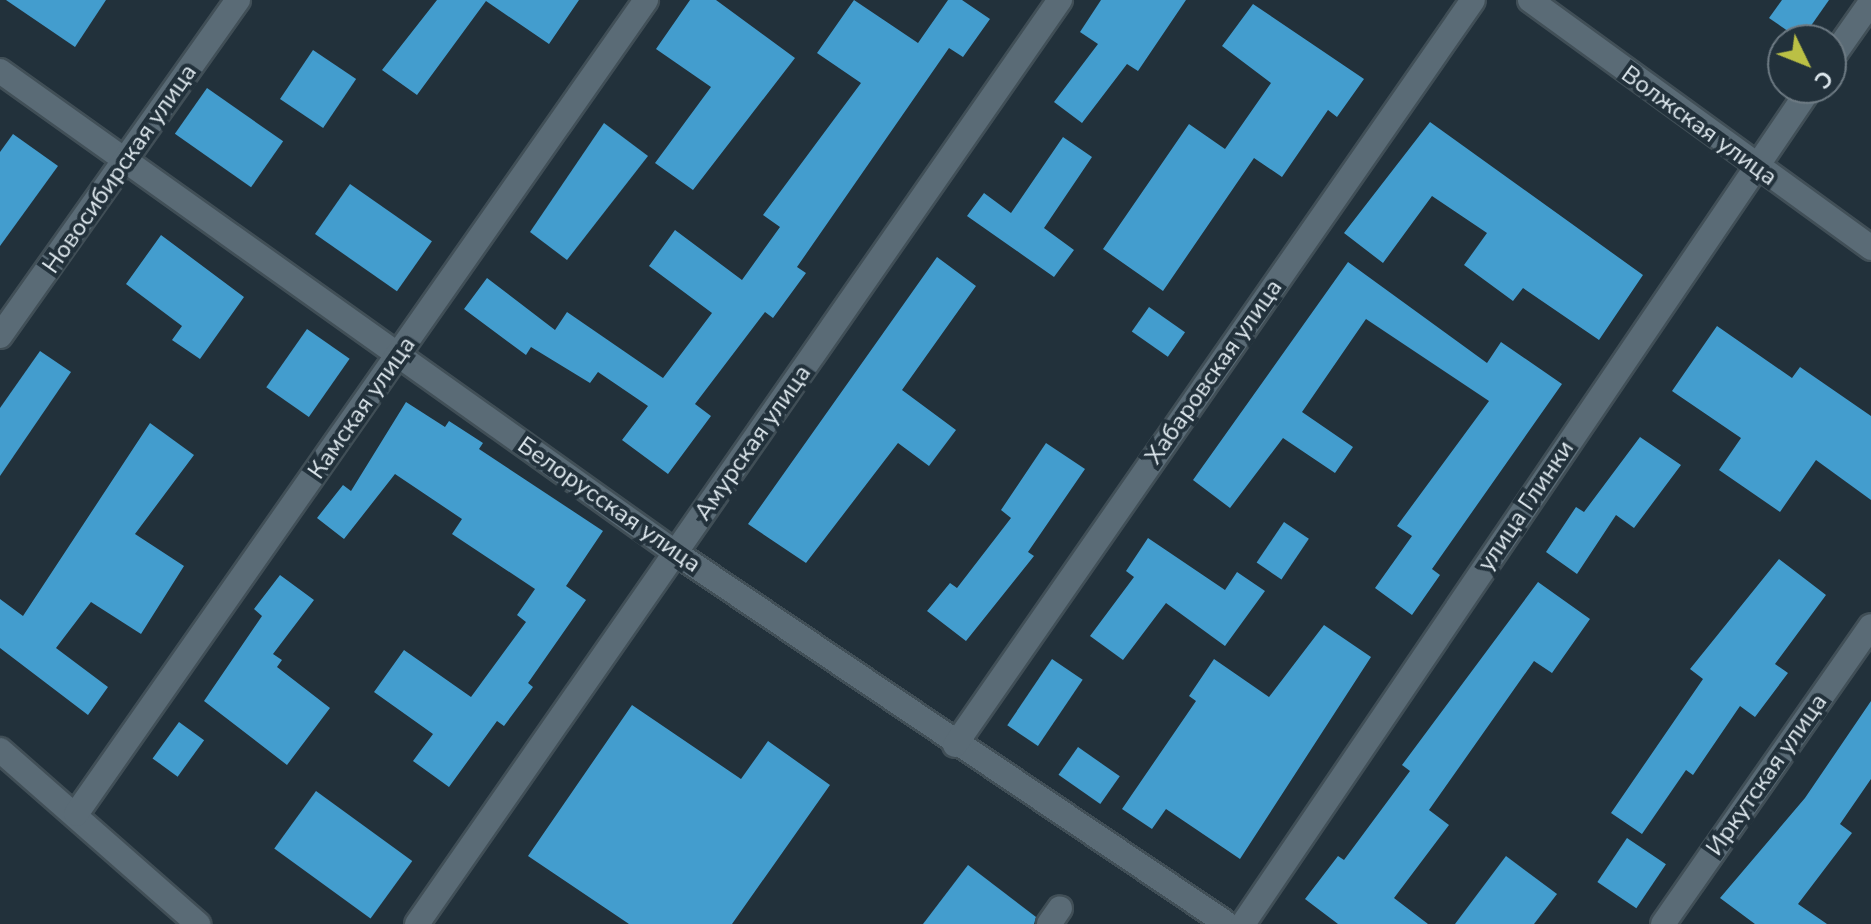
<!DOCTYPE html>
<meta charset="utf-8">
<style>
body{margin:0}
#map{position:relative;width:1871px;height:924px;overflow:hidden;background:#22313b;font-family:"Nunito Sans",sans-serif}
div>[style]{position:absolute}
.building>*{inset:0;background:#439dce;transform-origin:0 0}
.roads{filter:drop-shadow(2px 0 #414f57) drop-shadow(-2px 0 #414f57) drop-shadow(0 2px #414f57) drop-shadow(0 -2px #414f57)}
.minor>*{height:24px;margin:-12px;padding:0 12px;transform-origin:12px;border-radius:12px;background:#5a6b76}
span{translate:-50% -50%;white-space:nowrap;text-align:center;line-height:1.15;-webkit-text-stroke:8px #22313b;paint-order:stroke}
.street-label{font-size:24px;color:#dee8ee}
.north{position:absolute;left:1767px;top:24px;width:80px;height:80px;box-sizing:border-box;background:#22313b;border:2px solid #6d7a83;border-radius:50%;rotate:133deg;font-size:22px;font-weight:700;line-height:32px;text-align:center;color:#dee8ee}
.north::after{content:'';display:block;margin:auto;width:28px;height:36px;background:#bbc045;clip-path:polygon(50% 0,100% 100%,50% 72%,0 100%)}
</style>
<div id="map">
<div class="building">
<i style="clip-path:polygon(6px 0,106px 0,75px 47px)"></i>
<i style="clip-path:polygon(437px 0,579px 0,549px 44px,486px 1px,417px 95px,382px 70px)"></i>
<i style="clip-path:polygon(690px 0,716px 0,795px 58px,693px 190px,655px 163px,711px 87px,656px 49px)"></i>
<i style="clip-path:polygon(854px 0,918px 43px,948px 0,962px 0,990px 19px,963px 57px,949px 48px,797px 267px,806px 273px,773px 318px,765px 312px,695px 404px,711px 416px,668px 474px,622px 440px,648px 406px,598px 372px,590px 383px,531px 347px,526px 355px,464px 309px,487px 278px,555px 330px,567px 312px,663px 378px,712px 313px,649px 266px,675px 230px,742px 280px,780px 227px,763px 215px,861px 83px,817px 53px)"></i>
<i style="clip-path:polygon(1101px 0,1186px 0,1138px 71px,1127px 64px,1082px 123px,1054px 102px,1098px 44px,1080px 32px)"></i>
<i style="clip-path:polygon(1782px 0,1829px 0,1801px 40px,1769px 18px)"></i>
<i style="clip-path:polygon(1253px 4px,1364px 79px,1337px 117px,1328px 110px,1282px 177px,1254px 158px,1163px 291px,1103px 249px,1189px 124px,1225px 149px,1271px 83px,1222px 46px)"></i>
<i style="left:313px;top:50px;width:52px;height:59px;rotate:34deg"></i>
<i style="left:207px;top:88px;width:93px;height:56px;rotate:35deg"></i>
<i style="clip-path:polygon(1430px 122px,1643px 275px,1599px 340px,1523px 288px,1513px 301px,1464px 265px,1487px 233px,1432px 196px,1383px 263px,1344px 233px)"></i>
<i style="clip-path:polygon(604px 123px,648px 156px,567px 260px,530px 232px)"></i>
<i style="clip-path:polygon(13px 134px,58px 166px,0 246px,0 152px)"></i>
<i style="clip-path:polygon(1063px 137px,1092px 157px,1044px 228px,1074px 250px,1054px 277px,967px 216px,984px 193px,1011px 213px)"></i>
<i style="left:350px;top:184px;width:100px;height:61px;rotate:35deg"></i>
<i style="clip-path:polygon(161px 235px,244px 297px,200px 359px,172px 340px,182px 326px,126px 284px)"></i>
<i style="clip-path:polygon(937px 257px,976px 286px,902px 390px,956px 430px,929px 466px,898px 443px,806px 563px,748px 524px)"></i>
<i style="clip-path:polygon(1348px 262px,1487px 363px,1501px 342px,1562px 384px,1432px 569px,1440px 575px,1412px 615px,1375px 588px,1412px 536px,1397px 526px,1489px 401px,1366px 319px,1302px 412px,1353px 447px,1335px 473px,1283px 438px,1230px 508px,1193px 480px)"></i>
<i style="left:1149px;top:307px;width:44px;height:30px;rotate:35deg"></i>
<i style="clip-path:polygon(1717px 326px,1792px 378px,1800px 367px,1871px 416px,1871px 500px,1816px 460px,1780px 512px,1719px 470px,1741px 438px,1672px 391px)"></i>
<i style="left:307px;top:329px;width:52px;height:71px;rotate:35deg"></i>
<i style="clip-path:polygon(40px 351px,71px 372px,0 476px,0 408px)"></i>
<i style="clip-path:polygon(406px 402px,445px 427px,449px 421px,483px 443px,479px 449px,603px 531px,566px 586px,586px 600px,528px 683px,533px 687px,504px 726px,497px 721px,449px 787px,413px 761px,433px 734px,374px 692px,404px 650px,471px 697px,526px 622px,517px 615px,535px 589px,452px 534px,462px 519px,395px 474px,344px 539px,317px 518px,343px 485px,351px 491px)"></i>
<i style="clip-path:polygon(150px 423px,194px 455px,135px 534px,184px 566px,141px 634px,91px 602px,56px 648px,108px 687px,88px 715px,0 648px,0 599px,23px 616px)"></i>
<i style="clip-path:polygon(1640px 437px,1681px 465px,1634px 528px,1616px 515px,1577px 574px,1546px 552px,1576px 507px,1584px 512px)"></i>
<i style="clip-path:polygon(1046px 443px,1085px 469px,1028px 552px,1034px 556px,966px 641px,927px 611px,950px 583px,957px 588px,1011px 518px,1001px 510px)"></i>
<i style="left:1284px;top:522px;width:30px;height:49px;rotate:34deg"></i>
<i style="clip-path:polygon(1148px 538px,1225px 590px,1237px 572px,1265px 591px,1225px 646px,1166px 603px,1123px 660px,1090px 636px,1134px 577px,1126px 571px)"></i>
<i style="clip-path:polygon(1779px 559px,1826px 595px,1775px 664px,1788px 673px,1755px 717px,1740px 706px,1693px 775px,1686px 770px,1642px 834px,1611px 813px,1703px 679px,1690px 669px)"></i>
<i style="clip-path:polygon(280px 575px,314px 600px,273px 654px,282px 660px,277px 667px,330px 708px,287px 765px,204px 701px,262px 616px,254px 609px)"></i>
<i style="clip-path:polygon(1538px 582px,1590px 619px,1552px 673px,1534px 661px,1429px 810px,1449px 825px,1394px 898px,1428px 924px,1338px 924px,1305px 899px,1338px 856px,1344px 860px,1410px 771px,1402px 765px)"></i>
<i style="clip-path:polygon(1324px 625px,1371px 657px,1240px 859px,1166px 809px,1152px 829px,1122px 809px,1196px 701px,1189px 696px,1214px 659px,1269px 697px)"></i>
<i style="left:1052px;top:659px;width:37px;height:80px;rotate:34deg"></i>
<i style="clip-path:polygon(1871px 701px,1871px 779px,1840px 824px,1852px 833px,1798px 904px,1827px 924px,1755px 924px,1720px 898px,1805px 798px)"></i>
<i style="clip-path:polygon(632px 705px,741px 779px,768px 741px,830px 785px,732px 924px,629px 924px,528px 856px)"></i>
<i style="left:179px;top:722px;width:31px;height:45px;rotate:36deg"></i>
<i style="left:1078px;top:747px;width:51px;height:34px;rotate:35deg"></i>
<i style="left:316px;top:791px;width:119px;height:71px;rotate:36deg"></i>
<i style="left:1627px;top:838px;width:47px;height:53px;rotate:34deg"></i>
<i style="clip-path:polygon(1506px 856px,1557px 894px,1534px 924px,1455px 924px)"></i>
<i style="clip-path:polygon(968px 865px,1036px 917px,1034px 924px,923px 924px)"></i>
</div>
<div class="roads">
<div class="minor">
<i style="left:1530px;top:0;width:422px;rotate:36deg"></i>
<i style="left:1831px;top:59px;width:70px;rotate:-54.9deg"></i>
<i style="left:0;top:71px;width:830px;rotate:35.49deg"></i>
<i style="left:676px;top:553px;width:664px;rotate:33.95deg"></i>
<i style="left:0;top:336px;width:412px;rotate:-54.7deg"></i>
<i style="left:955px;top:745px;width:907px;rotate:-55.19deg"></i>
<i style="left:0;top:750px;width:264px;rotate:41.3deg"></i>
<i style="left:76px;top:814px;width:994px;rotate:-55deg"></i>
<i style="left:417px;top:924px;width:1126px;rotate:-55.17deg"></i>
<i style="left:1049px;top:924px;width:19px;rotate:-55deg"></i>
<i style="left:1243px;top:924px;width:1010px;rotate:-55.85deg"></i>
<i style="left:1663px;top:924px;width:363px;rotate:-55.1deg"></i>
</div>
</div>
<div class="street-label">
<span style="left:1699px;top:126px;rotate:36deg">Волжская улица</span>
<span style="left:120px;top:169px;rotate:-55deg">Новосибирская улица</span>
<span style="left:1214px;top:372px;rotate:-55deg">Хабаровская улица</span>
<span style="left:362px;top:408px;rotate:-55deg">Камская улица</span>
<span style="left:753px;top:443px;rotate:-55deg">Амурская улица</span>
<span style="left:609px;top:505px;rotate:35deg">Белорусская улица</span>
<span style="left:1526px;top:506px;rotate:-56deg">улица Глинки</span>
<span style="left:1767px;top:775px;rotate:-55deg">Иркутская улица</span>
</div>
<div class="north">С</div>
</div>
